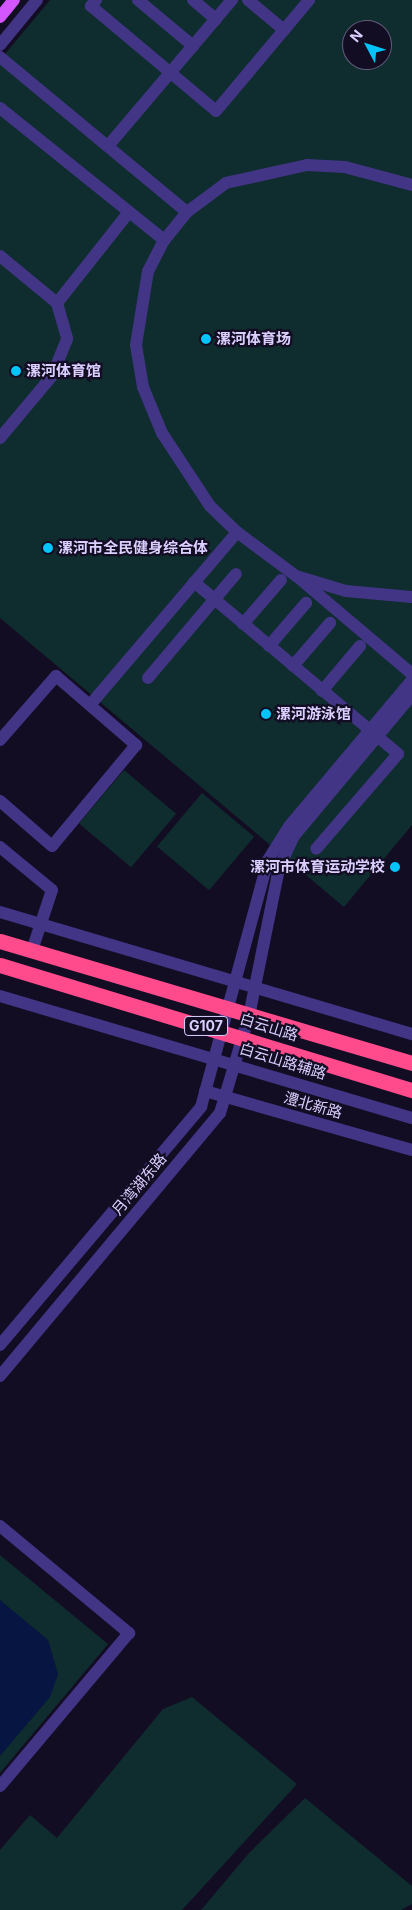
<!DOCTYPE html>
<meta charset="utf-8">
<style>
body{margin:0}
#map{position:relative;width:412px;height:1910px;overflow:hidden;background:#130d24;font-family:Inter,"Noto Sans SC",sans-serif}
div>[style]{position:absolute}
.green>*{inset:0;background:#0f2c2e;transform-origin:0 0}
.water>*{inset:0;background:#071543}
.minor>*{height:12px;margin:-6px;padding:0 6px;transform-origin:6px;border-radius:6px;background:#423586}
.major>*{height:12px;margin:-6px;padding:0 6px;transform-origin:6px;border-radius:6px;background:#d456ff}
.highway>*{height:15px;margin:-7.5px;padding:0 7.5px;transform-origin:7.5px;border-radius:7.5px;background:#ff4a8b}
.dots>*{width:14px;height:14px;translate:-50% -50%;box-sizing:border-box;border:2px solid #130d24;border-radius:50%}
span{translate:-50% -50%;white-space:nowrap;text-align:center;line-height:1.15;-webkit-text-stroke:4.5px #130d24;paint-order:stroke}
.shield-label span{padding:1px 4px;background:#130d24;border:1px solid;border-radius:4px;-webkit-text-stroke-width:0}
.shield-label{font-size:14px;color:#dbcfff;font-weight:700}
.poi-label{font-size:15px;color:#dbcfff;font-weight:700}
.left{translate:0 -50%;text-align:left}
.right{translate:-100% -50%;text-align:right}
.street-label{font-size:15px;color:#dbcfff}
.north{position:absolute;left:342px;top:20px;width:50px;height:50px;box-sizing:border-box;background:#130d24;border:1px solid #635b7c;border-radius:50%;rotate:310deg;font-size:14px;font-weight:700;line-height:20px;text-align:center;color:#dbcfff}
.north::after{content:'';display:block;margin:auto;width:18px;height:22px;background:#00c4fa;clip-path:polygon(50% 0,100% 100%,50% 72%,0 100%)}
</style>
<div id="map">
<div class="green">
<i style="clip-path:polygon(evenodd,50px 0,412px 0,412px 825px,344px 907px,0 618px,0 60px,50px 0,352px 30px,382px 30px,382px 60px,352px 60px,352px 30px)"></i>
<i style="left:124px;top:770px;width:68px;height:70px;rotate:40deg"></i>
<i style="left:202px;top:793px;width:68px;height:70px;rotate:40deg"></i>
<i style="clip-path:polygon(0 1555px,108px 1644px,0 1773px)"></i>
<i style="clip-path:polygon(192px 1697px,297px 1784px,182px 1910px,0 1910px,0 1850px,30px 1815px,57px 1838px,163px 1709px)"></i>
<i style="clip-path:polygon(305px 1798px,412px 1886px,412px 1904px,401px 1910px,201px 1910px,249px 1853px)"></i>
</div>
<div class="water">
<i style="clip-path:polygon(0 1600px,48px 1640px,58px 1674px,50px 1697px,0 1756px)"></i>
</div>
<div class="minor">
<i style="left:96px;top:0;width:8px;rotate:130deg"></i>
<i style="left:91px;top:6px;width:163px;rotate:40deg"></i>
<i style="left:216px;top:111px;width:145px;rotate:-50deg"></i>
<i style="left:138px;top:0;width:72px;rotate:39.9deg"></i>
<i style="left:193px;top:0;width:30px;rotate:40deg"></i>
<i style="left:248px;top:0;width:47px;rotate:39.8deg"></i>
<i style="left:0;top:45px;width:58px;rotate:-50.6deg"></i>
<i style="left:0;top:57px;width:243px;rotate:39.7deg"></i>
<i style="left:0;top:108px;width:211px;rotate:38.8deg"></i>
<i style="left:108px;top:146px;width:192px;rotate:-49.7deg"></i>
<i style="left:412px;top:185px;width:69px;rotate:-165deg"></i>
<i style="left:345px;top:167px;width:38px;rotate:-177deg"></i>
<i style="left:307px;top:165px;width:83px;rotate:167.5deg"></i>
<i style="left:226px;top:183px;width:49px;rotate:143.4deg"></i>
<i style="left:187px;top:212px;width:36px;rotate:129deg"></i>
<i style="left:164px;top:240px;width:35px;rotate:117deg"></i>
<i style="left:148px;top:271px;width:75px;rotate:99.2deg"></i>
<i style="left:136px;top:345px;width:43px;rotate:80.5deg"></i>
<i style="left:143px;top:387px;width:50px;rotate:67.6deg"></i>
<i style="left:162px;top:433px;width:87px;rotate:56.7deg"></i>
<i style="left:210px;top:506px;width:37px;rotate:44deg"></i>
<i style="left:237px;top:532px;width:74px;rotate:36.7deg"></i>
<i style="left:296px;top:576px;width:52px;rotate:16.7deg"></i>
<i style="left:346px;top:591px;width:66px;rotate:5.2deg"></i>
<i style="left:0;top:256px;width:74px;rotate:39.5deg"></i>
<i style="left:57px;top:303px;width:37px;rotate:74deg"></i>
<i style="left:67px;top:339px;width:40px;rotate:112deg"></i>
<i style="left:52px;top:376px;width:81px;rotate:130deg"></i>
<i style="left:57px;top:303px;width:116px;rotate:-51.6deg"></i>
<i style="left:300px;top:579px;width:147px;rotate:40.3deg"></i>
<i style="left:194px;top:582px;width:267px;rotate:40.1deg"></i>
<i style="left:398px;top:754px;width:125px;rotate:130.8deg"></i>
<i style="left:243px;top:624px;width:58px;rotate:-49.2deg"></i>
<i style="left:269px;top:646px;width:57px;rotate:-49.3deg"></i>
<i style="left:293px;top:666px;width:57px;rotate:-49.3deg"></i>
<i style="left:148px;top:678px;width:136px;rotate:-49.8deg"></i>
<i style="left:322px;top:691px;width:59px;rotate:-49.8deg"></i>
<i style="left:90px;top:705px;width:227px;rotate:-49.6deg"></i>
<i style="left:0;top:740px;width:85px;rotate:-48.8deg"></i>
<i style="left:56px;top:676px;width:106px;rotate:40.8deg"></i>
<i style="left:136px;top:745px;width:131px;rotate:129.7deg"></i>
<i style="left:52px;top:846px;width:69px;rotate:-139.1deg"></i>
<i style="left:0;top:847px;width:67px;rotate:39.6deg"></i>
<i style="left:52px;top:890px;width:63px;rotate:108.4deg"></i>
<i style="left:0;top:912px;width:430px;rotate:16.5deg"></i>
<i style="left:0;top:996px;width:430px;rotate:16.5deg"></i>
<i style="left:205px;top:1091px;width:215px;rotate:15.9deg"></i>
<i style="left:0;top:1345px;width:312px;rotate:-49.8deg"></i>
<i style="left:201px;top:1107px;width:256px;rotate:-74.8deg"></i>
<i style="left:268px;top:860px;width:41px;rotate:-57.8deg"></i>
<i style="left:290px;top:825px;width:189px;rotate:-49.9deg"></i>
<i style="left:0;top:1376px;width:343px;rotate:-50.1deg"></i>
<i style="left:220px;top:1113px;width:101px;rotate:-73.4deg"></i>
<i style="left:249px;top:1016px;width:151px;rotate:-78.5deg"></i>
<i style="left:279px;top:868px;width:35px;rotate:-65deg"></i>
<i style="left:294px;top:836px;width:184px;rotate:-50.1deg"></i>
<i style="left:0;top:1526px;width:168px;rotate:39.7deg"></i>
<i style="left:129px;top:1633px;width:200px;rotate:130.1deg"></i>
</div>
<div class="major">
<i style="left:0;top:17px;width:22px;rotate:-51deg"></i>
</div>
<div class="highway">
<i style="left:0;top:941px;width:430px;rotate:16.5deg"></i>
<i style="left:0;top:965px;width:431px;rotate:16.9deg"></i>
</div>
<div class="dots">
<i style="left:206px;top:339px;background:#00c4fa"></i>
<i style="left:16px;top:371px;background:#00c4fa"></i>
<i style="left:48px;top:548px;background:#00c4fa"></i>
<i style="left:266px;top:714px;background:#00c4fa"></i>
<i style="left:395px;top:867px;background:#00c4fa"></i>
</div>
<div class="shield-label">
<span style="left:206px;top:1026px">G107</span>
</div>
<div class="poi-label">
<span class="left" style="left:216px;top:339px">漯河体育场</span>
<span class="left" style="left:26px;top:371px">漯河体育馆</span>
<span class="left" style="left:58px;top:548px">漯河市全民健身综合体</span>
<span class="left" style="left:276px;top:714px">漯河游泳馆</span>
<span class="right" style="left:385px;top:867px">漯河市体育运动学校</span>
</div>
<div class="street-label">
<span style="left:269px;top:1027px;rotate:17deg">白云山路</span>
<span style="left:283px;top:1061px;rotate:17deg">白云山路辅路</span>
<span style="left:313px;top:1105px;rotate:16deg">澧北新路</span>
<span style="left:139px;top:1184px;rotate:-50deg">月湾湖东路</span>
</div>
<div class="north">N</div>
</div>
